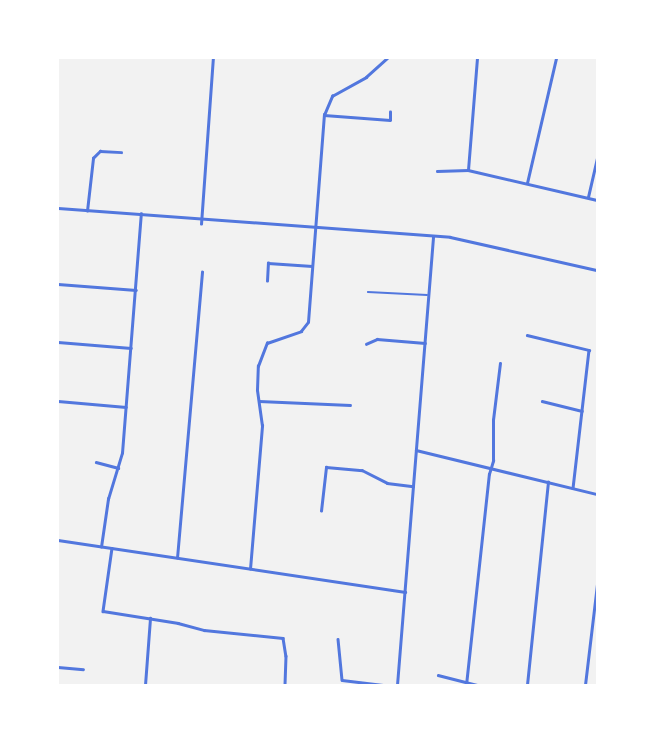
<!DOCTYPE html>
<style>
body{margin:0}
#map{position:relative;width:655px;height:743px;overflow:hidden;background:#f2f2f2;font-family:"Work Sans",sans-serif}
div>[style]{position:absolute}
.service>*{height:1.5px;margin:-0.75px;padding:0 0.75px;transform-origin:0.75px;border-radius:0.75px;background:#5277de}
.minor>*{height:2.5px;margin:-1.25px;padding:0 1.25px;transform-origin:1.25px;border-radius:1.25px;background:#5277de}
.tertiary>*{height:3px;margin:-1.5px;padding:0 1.5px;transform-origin:1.5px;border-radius:1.5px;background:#5277de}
span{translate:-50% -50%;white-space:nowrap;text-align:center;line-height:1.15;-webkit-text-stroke:4px #fff;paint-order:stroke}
.frame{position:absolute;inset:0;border:59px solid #fff;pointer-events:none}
</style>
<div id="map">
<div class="service">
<i style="left:368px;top:292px;width:59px;rotate:2.9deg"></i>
</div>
<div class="minor">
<i style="left:324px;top:115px;width:66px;rotate:4.3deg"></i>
<i style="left:390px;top:120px;width:8px;rotate:-90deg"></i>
<i style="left:468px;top:170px;width:112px;rotate:-85.4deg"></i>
<i style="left:437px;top:171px;width:31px;rotate:-2deg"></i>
<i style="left:468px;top:170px;width:132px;rotate:13.1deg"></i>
<i style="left:527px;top:183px;width:128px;rotate:-76.9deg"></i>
<i style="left:588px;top:197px;width:40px;rotate:-77deg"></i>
<i style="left:87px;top:211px;width:53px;rotate:-83.5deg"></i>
<i style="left:93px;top:158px;width:10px;rotate:-45deg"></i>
<i style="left:100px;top:151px;width:21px;rotate:3deg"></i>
<i style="left:201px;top:224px;width:166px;rotate:-85.9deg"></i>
<i style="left:267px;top:281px;width:18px;rotate:-87deg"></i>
<i style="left:268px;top:263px;width:44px;rotate:3.9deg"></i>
<i style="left:58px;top:284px;width:78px;rotate:4.4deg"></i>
<i style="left:527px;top:335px;width:64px;rotate:13.6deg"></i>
<i style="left:589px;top:350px;width:139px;rotate:96.6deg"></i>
<i style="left:58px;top:342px;width:73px;rotate:4.7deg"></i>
<i style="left:366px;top:344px;width:12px;rotate:-24deg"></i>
<i style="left:377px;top:339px;width:48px;rotate:4.8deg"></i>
<i style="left:58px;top:401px;width:68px;rotate:5deg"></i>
<i style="left:259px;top:401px;width:91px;rotate:2.5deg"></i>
<i style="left:542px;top:401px;width:41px;rotate:14deg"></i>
<i style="left:416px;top:450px;width:186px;rotate:13.7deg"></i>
<i style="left:96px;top:462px;width:23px;rotate:15deg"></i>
<i style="left:321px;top:511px;width:44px;rotate:-83.5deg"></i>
<i style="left:326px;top:467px;width:36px;rotate:5deg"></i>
<i style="left:362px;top:470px;width:28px;rotate:27deg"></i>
<i style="left:387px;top:483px;width:26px;rotate:7deg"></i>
<i style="left:58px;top:540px;width:351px;rotate:8.5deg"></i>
<i style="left:101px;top:547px;width:49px;rotate:-81.7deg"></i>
<i style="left:108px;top:499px;width:48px;rotate:-73.1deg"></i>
<i style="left:122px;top:453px;width:240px;rotate:-85.5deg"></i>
<i style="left:112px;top:548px;width:64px;rotate:98.1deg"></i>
<i style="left:103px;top:611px;width:76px;rotate:9.1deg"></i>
<i style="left:178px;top:623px;width:27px;rotate:15deg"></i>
<i style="left:204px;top:630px;width:79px;rotate:5.8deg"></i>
<i style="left:283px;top:638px;width:18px;rotate:81deg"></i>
<i style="left:286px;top:656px;width:29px;rotate:92deg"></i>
<i style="left:177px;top:558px;width:287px;rotate:-85deg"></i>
<i style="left:250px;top:569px;width:144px;rotate:-85.2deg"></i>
<i style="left:262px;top:426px;width:36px;rotate:-98deg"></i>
<i style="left:257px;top:390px;width:24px;rotate:-88deg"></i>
<i style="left:258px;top:366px;width:25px;rotate:-69deg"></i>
<i style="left:267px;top:343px;width:36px;rotate:-19deg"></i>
<i style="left:301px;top:331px;width:11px;rotate:-52deg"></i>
<i style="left:308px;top:322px;width:208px;rotate:-85.6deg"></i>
<i style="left:324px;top:115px;width:21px;rotate:-67deg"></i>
<i style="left:332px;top:96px;width:39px;rotate:-29deg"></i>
<i style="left:366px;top:77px;width:28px;rotate:-42deg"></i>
<i style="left:338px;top:639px;width:41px;rotate:84.4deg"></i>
<i style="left:342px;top:680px;width:41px;rotate:7deg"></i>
<i style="left:58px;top:667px;width:25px;rotate:5deg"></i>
<i style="left:438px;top:675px;width:40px;rotate:14.4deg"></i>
<i style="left:145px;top:685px;width:67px;rotate:-85.7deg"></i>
<i style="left:397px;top:685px;width:450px;rotate:-85.4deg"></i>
<i style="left:466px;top:685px;width:212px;rotate:-83.8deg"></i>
<i style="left:489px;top:474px;width:14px;rotate:-73deg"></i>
<i style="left:493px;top:461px;width:41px;rotate:-90deg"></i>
<i style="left:493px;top:420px;width:57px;rotate:-83deg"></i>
<i style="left:527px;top:685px;width:204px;rotate:-84.1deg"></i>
<i style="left:585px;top:685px;width:102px;rotate:-83.2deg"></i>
</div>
<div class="tertiary">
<i style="left:58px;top:208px;width:393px;rotate:4.2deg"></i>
<i style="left:450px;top:237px;width:151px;rotate:12.7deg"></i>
</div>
<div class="frame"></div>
</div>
